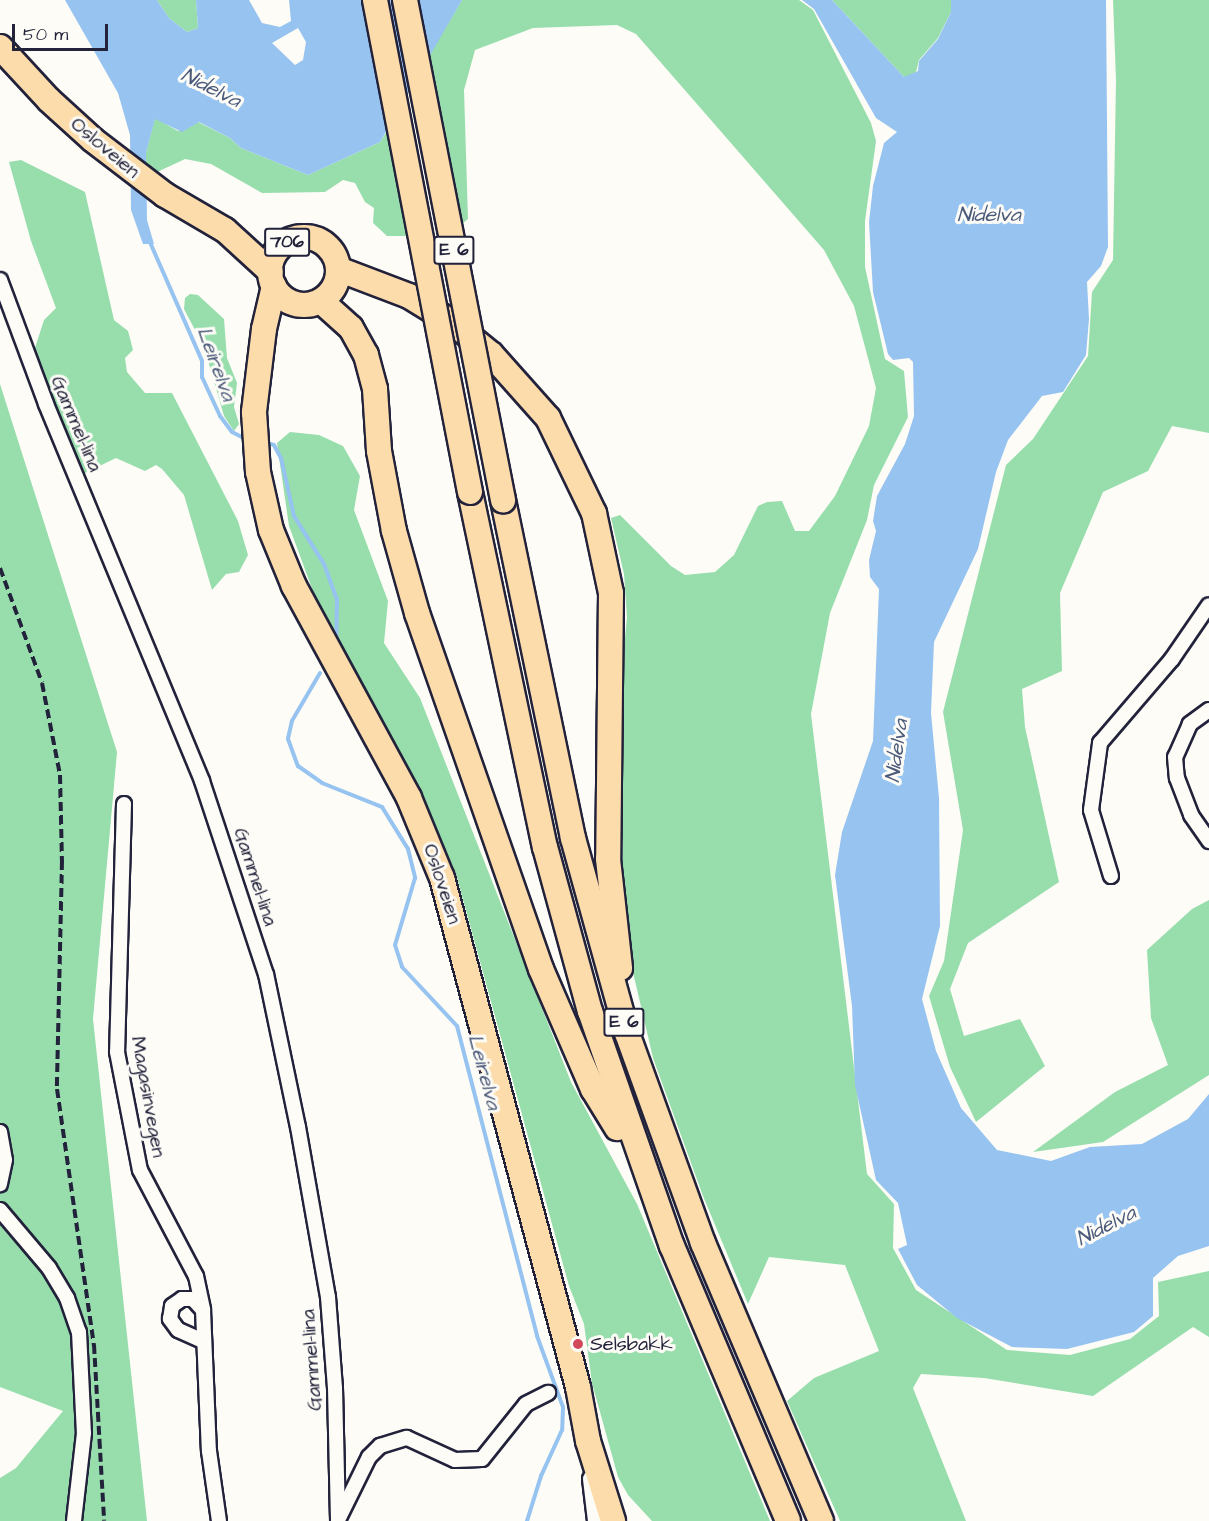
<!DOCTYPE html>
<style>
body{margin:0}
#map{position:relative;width:1209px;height:1521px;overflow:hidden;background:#fdfcf7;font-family:"Architects Daughter",sans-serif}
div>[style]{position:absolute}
.green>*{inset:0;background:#97deac}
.water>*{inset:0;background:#96c3f0}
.stream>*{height:4px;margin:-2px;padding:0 2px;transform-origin:2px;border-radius:2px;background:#96c3f0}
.roads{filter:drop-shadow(2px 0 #22223b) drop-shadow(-2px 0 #22223b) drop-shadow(0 2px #22223b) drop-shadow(0 -2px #22223b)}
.street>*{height:14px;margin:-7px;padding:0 7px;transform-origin:7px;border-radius:7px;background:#fdfcf7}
.secondary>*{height:18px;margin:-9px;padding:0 9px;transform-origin:9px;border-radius:9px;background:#fdfcf7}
.highway>*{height:24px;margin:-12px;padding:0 12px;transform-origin:12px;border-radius:12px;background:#fddcac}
.highway>.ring{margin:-12px;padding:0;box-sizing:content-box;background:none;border:24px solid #fddcac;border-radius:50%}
.rail>*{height:4px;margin-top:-2px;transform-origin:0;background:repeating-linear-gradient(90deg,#22223b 0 9px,transparent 0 13.5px)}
.bridges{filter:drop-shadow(2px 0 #22223b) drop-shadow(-2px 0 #22223b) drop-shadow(0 2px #22223b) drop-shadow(0 -2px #22223b)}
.highway-bridge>*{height:24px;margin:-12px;padding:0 12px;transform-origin:12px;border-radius:12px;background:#fddcac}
.dots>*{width:16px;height:16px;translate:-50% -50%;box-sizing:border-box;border:3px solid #fdfcf7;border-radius:50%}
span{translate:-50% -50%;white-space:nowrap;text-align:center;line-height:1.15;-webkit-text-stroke:6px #fdfcf7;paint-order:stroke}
.shield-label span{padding:2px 4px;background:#fdfcf7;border:2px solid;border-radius:4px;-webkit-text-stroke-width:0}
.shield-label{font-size:18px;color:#22223b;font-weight:700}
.street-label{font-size:20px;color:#22223b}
.poi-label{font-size:20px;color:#22223b}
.left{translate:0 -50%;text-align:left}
.water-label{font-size:21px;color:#4b5a7a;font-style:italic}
.scale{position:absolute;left:12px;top:24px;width:96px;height:27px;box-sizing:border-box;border:3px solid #22223b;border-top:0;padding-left:8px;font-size:18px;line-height:21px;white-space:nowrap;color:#22223b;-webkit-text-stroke:4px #fdfcf7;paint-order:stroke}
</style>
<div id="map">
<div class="green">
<i style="clip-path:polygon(157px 0,196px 0,198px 28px,187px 32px,169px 18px)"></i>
<i style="clip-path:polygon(462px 0,799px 0,813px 10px,871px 123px,876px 141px,865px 221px,865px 267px,885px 359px,904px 371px,908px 417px,874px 485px,867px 520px,830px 613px,811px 714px,867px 1174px,894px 1204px,893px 1248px,916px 1290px,1007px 1350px,1070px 1355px,1130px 1339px,1159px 1316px,1158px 1282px,1209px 1271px,1209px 1337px,1193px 1327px,1093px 1396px,984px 1378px,921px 1374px,913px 1388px,966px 1521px,840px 1521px,787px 1401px,814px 1378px,879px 1351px,845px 1265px,769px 1257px,748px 1304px,703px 1196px,653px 1058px,632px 968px,620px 878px,623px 844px,613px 761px,627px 617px,624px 574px,611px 518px,620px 515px,671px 566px,685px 575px,715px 572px,734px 555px,758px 506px,767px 502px,782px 501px,795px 531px,809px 531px,835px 496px,869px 426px,876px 388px,854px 306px,824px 250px,636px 34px,617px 25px,533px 28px,475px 50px,464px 90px,468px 219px,462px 224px,429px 55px)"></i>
<i style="clip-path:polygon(832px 0,951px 0,951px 12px,938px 38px,919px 60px,915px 76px,904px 77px)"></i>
<i style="clip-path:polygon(1113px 0,1209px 0,1209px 433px,1172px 426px,1148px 471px,1103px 492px,1060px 593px,1062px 671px,1022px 689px,1025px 727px,1059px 882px,968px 943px,950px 989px,964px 1036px,1020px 1019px,1045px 1066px,976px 1122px,950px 1067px,929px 996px,944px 961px,963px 830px,943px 712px,1006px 465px,1033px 439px,1088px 356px,1092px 292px,1113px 260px,1116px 80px)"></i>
<i style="clip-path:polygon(155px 118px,178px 131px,198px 122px,230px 138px,241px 148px,308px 175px,380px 142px,387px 131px,407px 236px,387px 236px,373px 223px,374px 208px,365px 202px,355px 183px,343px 180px,325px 192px,262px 193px,211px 164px,185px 159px,153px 174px,146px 168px,146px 153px)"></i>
<i style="clip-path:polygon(21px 160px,85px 192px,114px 320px,128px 331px,133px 350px,125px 358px,127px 372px,145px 393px,172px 393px,238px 521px,248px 555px,239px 572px,226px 574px,212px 590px,184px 495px,162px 469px,156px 465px,145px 471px,116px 458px,83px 474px,32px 357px,44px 320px,56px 308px,31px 241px,9px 162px)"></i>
<i style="clip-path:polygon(190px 294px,198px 295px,224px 319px,227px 358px,237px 383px,234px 407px,239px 424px,234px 431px,224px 416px,204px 347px,184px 309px,185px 298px)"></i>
<i style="clip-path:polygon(0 384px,117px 752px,93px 1019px,147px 1521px,0 1521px,0 1478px,16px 1468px,63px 1411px,0 1387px)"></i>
<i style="clip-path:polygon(290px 432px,319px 435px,343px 446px,360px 476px,354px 510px,388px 601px,384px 643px,420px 698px,571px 1082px,637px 1204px,770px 1521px,652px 1521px,628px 1495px,618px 1477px,592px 1383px,584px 1324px,569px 1286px,456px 874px,421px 793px,314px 594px,289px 526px,277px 443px)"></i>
<i style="clip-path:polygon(1209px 900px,1209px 1075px,1103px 1142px,1033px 1152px,1115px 1092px,1168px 1065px,1151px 1018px,1147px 950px,1192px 909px)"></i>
</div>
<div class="water">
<i style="clip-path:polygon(evenodd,65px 0,157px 0,169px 18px,187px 32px,198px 28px,196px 0,249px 0,262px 23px,280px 27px,291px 21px,289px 0,462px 0,380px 142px,308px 175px,241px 148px,230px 138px,199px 122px,182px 132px,155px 119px,146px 153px,147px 220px,154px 244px,143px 244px,131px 210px,130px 135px,118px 93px,65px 0,298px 28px,306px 42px,303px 60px,295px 65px,272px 43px,298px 28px)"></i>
<i style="clip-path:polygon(802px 0,832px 0,904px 77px,918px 71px,919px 61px,938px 39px,951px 12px,951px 0,1106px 0,1108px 247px,1101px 266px,1087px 282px,1089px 319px,1086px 355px,1063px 392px,1042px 396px,1008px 440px,996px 472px,978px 549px,934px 642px,931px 713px,939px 798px,940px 926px,922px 999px,936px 1051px,961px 1108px,997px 1150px,1051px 1161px,1090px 1147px,1142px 1144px,1188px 1119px,1209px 1094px,1209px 1246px,1178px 1256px,1153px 1278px,1153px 1316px,1134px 1332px,1067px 1349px,1012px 1347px,957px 1318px,917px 1285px,898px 1249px,907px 1245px,898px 1203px,876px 1180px,855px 1085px,852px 1006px,835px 875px,842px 832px,873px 741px,879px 589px,870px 577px,869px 560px,876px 531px,873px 521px,877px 496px,905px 444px,914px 416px,913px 362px,909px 358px,893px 360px,888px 354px,873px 292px,869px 222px,873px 186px,884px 143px,897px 132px,876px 118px,814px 9px)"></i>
</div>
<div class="stream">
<i style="left:149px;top:240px;width:132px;rotate:66.3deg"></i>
<i style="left:202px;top:361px;width:16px;rotate:90deg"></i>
<i style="left:202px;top:377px;width:43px;rotate:65.2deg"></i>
<i style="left:220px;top:416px;width:20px;rotate:53deg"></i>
<i style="left:232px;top:432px;width:18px;rotate:27deg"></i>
<i style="left:264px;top:442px;width:10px;rotate:17deg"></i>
<i style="left:274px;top:445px;width:15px;rotate:62deg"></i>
<i style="left:281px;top:458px;width:59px;rotate:77.4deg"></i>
<i style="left:294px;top:516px;width:57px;rotate:58deg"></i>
<i style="left:324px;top:564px;width:37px;rotate:70deg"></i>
<i style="left:337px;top:599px;width:39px;rotate:91deg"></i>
<i style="left:320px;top:673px;width:56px;rotate:120.3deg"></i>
<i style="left:292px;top:721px;width:18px;rotate:103deg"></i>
<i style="left:288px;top:739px;width:29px;rotate:70deg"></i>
<i style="left:298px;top:766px;width:29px;rotate:35deg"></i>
<i style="left:322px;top:783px;width:65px;rotate:21.8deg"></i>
<i style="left:382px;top:807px;width:49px;rotate:58.2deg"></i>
<i style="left:408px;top:849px;width:30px;rotate:76deg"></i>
<i style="left:415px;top:878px;width:70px;rotate:106.6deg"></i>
<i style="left:395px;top:945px;width:23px;rotate:72deg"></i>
<i style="left:402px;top:967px;width:81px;rotate:47deg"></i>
<i style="left:457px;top:1026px;width:320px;rotate:75.5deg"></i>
<i style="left:537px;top:1336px;width:76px;rotate:69.9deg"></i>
<i style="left:563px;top:1407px;width:23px;rotate:92deg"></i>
<i style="left:562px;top:1430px;width:51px;rotate:114.5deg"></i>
<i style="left:541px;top:1476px;width:47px;rotate:107.3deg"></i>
</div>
<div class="roads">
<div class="street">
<i style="left:0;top:280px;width:132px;rotate:69.6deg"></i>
<i style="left:46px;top:404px;width:408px;rotate:67.5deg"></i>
<i style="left:202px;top:781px;width:203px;rotate:71.7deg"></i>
<i style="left:266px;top:974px;width:156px;rotate:78.2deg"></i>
<i style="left:298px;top:1127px;width:173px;rotate:80deg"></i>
<i style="left:328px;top:1297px;width:91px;rotate:85.6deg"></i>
<i style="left:335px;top:1388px;width:133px;rotate:88.7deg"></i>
<i style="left:1209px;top:710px;width:24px;rotate:144deg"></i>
<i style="left:1190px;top:724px;width:36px;rotate:114deg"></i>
<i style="left:1175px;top:757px;width:21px;rotate:85deg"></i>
<i style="left:1177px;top:778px;width:40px;rotate:69deg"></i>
<i style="left:1191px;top:815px;width:32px;rotate:55deg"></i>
<i style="left:124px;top:804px;width:248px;rotate:91.6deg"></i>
<i style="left:117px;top:1052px;width:120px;rotate:79deg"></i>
<i style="left:140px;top:1170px;width:120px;rotate:62.2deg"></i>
<i style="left:196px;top:1276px;width:35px;rotate:78deg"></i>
<i style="left:1111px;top:876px;width:69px;rotate:-106.9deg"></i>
<i style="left:1091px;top:810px;width:68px;rotate:-82.3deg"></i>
<i style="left:1100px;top:743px;width:111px;rotate:-49.4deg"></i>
<i style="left:1172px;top:659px;width:65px;rotate:-55.6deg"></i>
<i style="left:0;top:1132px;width:28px;rotate:80deg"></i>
<i style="left:5px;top:1160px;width:25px;rotate:102deg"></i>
<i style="left:0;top:1210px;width:76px;rotate:49.8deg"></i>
<i style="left:49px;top:1268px;width:35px;rotate:59deg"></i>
<i style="left:67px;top:1298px;width:36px;rotate:71deg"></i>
<i style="left:79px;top:1332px;width:101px;rotate:87.2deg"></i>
<i style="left:84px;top:1433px;width:89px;rotate:96.5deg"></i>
<i style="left:203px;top:1341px;width:27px;rotate:-156deg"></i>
<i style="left:178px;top:1330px;width:14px;rotate:-126deg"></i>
<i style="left:170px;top:1319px;width:13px;rotate:-81deg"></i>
<i style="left:172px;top:1306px;width:12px;rotate:-35deg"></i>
<i style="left:182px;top:1299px;width:11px"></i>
<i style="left:193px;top:1299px;width:15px;rotate:48deg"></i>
<i style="left:203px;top:1310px;width:141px;rotate:87.6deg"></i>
<i style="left:209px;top:1451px;width:71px;rotate:81.9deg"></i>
<i style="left:338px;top:1520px;width:70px;rotate:-63.8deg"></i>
<i style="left:369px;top:1457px;width:16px;rotate:-45deg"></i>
<i style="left:380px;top:1446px;width:28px;rotate:-17deg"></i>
<i style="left:407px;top:1438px;width:53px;rotate:24.6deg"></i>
<i style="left:455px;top:1460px;width:27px;rotate:-2deg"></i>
<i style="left:482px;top:1459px;width:70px;rotate:-51.3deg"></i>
<i style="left:526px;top:1404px;width:25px;rotate:-27deg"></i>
</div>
<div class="secondary">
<i style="left:592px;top:1479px;width:42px;rotate:83.2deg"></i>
</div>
<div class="highway">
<i style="left:0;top:47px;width:72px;rotate:47.2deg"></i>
<i style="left:49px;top:100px;width:59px;rotate:42.3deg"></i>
<i style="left:93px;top:140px;width:91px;rotate:37.4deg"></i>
<i style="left:165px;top:195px;width:69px;rotate:30.3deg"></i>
<i style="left:225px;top:230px;width:62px;rotate:42.4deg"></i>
<i class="ring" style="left:270px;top:237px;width:44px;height:44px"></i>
<i style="left:338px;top:269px;width:76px;rotate:20.8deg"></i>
<i style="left:409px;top:296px;width:52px;rotate:31.5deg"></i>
<i style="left:453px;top:323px;width:49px;rotate:39.2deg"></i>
<i style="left:491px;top:354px;width:86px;rotate:48.3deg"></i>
<i style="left:548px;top:418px;width:106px;rotate:64.2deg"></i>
<i style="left:594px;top:513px;width:82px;rotate:78deg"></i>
<i style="left:611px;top:593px;width:266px;rotate:90.6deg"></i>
<i style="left:608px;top:859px;width:110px;rotate:83.7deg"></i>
<i style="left:274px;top:286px;width:44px;rotate:103.1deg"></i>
<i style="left:264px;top:329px;width:84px;rotate:96.9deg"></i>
<i style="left:254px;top:412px;width:60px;rotate:86.2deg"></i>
<i style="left:258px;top:472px;width:59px;rotate:77.4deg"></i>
<i style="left:271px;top:530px;width:61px;rotate:67.7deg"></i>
<i style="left:294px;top:586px;width:241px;rotate:61.5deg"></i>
<i style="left:409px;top:798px;width:87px;rotate:67.6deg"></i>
<i style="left:442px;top:878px;width:527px;rotate:75.04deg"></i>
<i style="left:578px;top:1387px;width:55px;rotate:79.5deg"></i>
<i style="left:588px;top:1441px;width:84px;rotate:72.6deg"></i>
<i style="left:321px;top:301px;width:40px;rotate:42deg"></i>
<i style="left:351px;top:328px;width:31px;rotate:61deg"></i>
<i style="left:366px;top:355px;width:35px;rotate:75deg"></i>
<i style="left:375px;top:389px;width:62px;rotate:86.3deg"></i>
<i style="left:379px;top:451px;width:81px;rotate:79.4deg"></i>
<i style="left:394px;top:531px;width:85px;rotate:74.3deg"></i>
<i style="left:417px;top:613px;width:377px;rotate:70.8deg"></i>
<i style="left:541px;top:969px;width:131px;rotate:66.6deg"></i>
<i style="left:593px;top:1089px;width:46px;rotate:58.4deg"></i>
<i style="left:470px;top:492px;width:363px;rotate:78.1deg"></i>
<i style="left:545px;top:847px;width:170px;rotate:74.7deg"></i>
<i style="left:590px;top:1011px;width:249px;rotate:70.8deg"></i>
<i style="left:672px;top:1246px;width:298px;rotate:67.1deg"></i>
<i style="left:503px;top:500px;width:345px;rotate:78.3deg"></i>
<i style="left:573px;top:838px;width:202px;rotate:74.5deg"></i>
<i style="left:627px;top:1033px;width:223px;rotate:70.1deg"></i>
<i style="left:703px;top:1243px;width:302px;rotate:67deg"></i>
</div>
</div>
<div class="rail">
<i style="left:0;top:568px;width:122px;rotate:69.9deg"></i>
<i style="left:42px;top:683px;width:94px;rotate:78.9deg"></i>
<i style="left:60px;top:775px;width:86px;rotate:88.7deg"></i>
<i style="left:62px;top:861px;width:228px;rotate:91.3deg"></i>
<i style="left:57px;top:1089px;width:259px;rotate:81.8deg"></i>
<i style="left:94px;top:1345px;width:176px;rotate:86.7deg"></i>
</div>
<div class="bridges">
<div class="highway-bridge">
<i style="left:375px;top:0;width:501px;rotate:79.07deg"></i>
<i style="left:405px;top:0;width:510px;rotate:78.91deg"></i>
</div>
</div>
<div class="dots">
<i style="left:578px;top:1344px;background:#d1495b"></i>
</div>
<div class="shield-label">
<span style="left:287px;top:242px">706</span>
<span style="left:454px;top:250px">E 6</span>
<span style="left:624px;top:1022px">E 6</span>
</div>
<div class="street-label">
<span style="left:105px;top:148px;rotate:40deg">Osloveien</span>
<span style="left:76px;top:424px;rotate:67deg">Gammel-lina</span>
<span style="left:255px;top:877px;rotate:72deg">Gammel-lina</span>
<span style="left:442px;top:884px;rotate:72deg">Osloveien</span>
<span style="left:148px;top:1097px;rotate:80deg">Magasinvegen</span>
<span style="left:312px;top:1360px;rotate:-94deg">Gammel-lina</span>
</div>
<div class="poi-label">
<span class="left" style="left:590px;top:1344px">Selsbakk</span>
</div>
<div class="water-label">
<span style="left:211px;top:88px;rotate:27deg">Nidelva</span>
<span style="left:989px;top:215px">Nidelva</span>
<span style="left:216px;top:364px;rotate:70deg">Leirelva</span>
<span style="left:897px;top:751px;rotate:-82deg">Nidelva</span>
<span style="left:484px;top:1072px;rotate:75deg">Leirelva</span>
<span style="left:1106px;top:1226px;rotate:-27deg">Nidelva</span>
</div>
<div class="scale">50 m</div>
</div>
